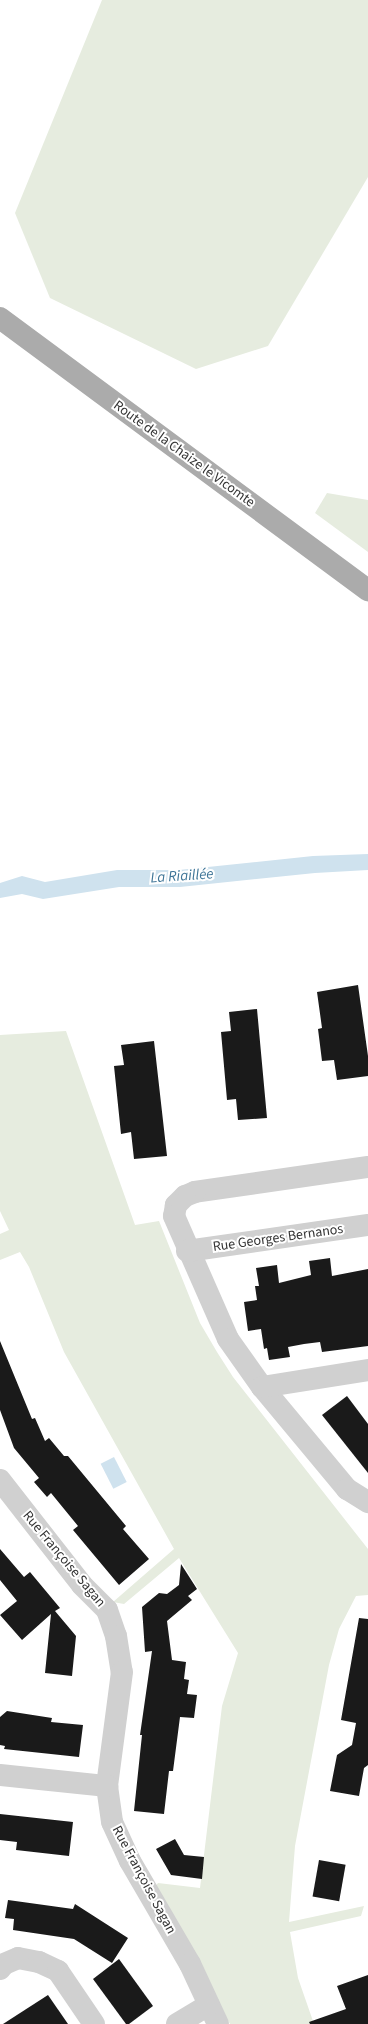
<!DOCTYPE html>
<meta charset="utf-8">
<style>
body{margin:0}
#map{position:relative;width:368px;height:2024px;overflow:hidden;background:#fff;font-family:"Source Sans 3",sans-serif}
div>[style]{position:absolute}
.green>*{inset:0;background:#e6ecdf}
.water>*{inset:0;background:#cfe2ee;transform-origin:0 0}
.building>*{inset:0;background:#1a1a1a;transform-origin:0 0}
.minor>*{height:22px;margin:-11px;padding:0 11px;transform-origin:11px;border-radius:11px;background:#d0d0d0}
.major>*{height:22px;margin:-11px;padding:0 11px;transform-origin:11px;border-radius:11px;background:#ababab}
span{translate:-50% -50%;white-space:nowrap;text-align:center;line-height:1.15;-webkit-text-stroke:4px #fff;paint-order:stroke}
.street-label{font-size:14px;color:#333}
.water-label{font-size:15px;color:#3f7597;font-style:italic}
</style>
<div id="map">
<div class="green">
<i style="clip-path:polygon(102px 0,368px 0,368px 177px,268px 346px,196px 369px,50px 298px,15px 213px)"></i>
<i style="clip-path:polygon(327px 493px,368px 500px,368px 552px,315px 513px)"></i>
<i style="clip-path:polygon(66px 1031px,135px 1225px,159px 1221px,200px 1323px,217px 1352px,233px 1377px,368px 1549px,368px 1595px,356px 1596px,339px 1629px,329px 1665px,295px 1846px,289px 1922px,364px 1906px,361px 1916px,290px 1932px,298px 1978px,314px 2024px,230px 2024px,154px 1888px,158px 1883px,200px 1888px,222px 1706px,238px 1653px,179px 1558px,124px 1604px,113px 1602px,174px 1549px,64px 1352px,29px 1267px,20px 1252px,0 1260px,0 1234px,9px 1230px,0 1211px,0 1035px)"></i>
</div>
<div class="water">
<i style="clip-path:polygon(368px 854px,368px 870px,315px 873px,180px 887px,119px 887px,43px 899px,22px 894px,0 898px,0 883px,22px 876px,45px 882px,117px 870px,179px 870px,313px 856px)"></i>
<i style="left:114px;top:1457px;width:28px;height:15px;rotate:63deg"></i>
</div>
<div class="building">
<i style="clip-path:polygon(358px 985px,368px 1056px,368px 1076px,337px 1080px,334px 1060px,322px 1061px,318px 1029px,322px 1028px,317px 992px)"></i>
<i style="clip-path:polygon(257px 1009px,267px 1118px,238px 1120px,236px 1099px,227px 1100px,221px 1032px,231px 1031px,229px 1012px)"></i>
<i style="clip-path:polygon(154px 1041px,167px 1156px,134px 1159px,131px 1132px,121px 1134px,114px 1066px,124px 1065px,121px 1045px)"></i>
<i style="clip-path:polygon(330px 1258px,332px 1276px,368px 1269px,368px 1346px,322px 1352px,320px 1342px,304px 1344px,288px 1347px,290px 1357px,269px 1360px,267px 1348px,264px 1349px,261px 1329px,248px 1331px,244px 1302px,257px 1300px,255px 1286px,259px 1286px,256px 1268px,277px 1265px,279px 1283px,311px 1275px,309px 1261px)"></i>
<i style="clip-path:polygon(0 1341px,32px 1419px,35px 1418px,45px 1441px,49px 1438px,64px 1456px,68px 1456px,126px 1526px,123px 1529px,149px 1559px,119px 1585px,73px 1530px,78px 1526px,51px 1493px,47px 1497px,34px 1482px,39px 1478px,14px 1448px,0 1410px)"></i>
<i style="clip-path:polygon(347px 1396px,368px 1424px,368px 1473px,322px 1415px)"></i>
<i style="clip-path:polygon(0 1549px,24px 1577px,30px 1572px,60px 1608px,55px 1611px,76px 1636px,72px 1676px,45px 1673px,51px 1614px,22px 1640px,0 1615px,17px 1601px,0 1580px)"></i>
<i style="clip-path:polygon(181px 1564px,197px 1589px,188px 1596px,192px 1600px,167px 1621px,172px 1660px,186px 1662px,184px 1679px,189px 1680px,187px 1694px,197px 1695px,194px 1718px,180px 1717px,173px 1771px,169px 1771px,164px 1814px,134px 1811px,142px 1735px,140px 1735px,152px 1651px,145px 1652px,142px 1607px,159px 1593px,167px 1594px,179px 1585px)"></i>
<i style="clip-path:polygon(359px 1618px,368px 1619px,368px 1765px,364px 1768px,359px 1796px,330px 1791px,337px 1755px,352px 1745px,356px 1723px,341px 1720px)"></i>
<i style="clip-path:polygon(7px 1711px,52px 1718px,51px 1722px,83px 1725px,79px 1757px,4px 1749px,5px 1746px,0 1745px,0 1717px)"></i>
<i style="clip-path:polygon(0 1814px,73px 1822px,69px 1856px,16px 1850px,17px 1842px,0 1840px)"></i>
<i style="clip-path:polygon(175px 1839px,184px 1855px,204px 1857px,202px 1879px,171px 1875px,156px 1849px)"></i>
<i style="left:319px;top:1860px;width:27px;height:37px;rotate:10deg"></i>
<i style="clip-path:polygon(8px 1900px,73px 1909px,75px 1904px,128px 1938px,112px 1963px,74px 1939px,13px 1930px,14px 1919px,5px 1918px)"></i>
<i style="clip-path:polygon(119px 1959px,153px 2006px,129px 2024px,126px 2024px,93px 1979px)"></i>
<i style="clip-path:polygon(368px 1975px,368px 2024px,310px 2024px,309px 2022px,346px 2009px,337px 1986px)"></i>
<i style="clip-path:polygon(48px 1995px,68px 2024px,3px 2024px)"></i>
</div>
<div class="minor">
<i style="left:368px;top:1167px;width:175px;rotate:171.8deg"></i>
<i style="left:195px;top:1192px;width:11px;rotate:158deg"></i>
<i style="left:185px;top:1196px;width:13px;rotate:135deg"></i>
<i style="left:176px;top:1205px;width:11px;rotate:100deg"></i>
<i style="left:174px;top:1216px;width:134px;rotate:66.3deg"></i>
<i style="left:228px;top:1339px;width:59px;rotate:54.7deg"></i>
<i style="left:262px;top:1387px;width:133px;rotate:50.2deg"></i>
<i style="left:347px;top:1489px;width:25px;rotate:32deg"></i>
<i style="left:187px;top:1251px;width:183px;rotate:-8.2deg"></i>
<i style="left:262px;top:1387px;width:107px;rotate:-9.1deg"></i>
<i style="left:0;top:1480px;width:133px;rotate:52deg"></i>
<i style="left:82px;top:1585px;width:35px;rotate:45deg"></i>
<i style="left:107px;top:1610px;width:28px;rotate:71deg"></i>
<i style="left:116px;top:1636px;width:36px;rotate:81deg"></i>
<i style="left:122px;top:1672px;width:115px;rotate:97.5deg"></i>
<i style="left:107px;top:1786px;width:36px;rotate:82deg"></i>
<i style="left:112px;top:1822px;width:43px;rotate:65.2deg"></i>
<i style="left:130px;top:1861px;width:119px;rotate:59.8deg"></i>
<i style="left:190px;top:1964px;width:66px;rotate:65deg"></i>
<i style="left:0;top:1775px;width:108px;rotate:5.9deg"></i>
<i style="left:0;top:1969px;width:6px;rotate:-51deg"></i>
<i style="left:4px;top:1964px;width:15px;rotate:-23deg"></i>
<i style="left:18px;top:1958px;width:21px;rotate:11deg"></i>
<i style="left:39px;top:1962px;width:21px;rotate:25deg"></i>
<i style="left:58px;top:1971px;width:64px;rotate:55.8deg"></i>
<i style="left:177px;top:2024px;width:37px;rotate:-31deg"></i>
</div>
<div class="major">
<i style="left:0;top:318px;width:458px;rotate:36.5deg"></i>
</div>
<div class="street-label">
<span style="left:184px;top:454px;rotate:36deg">Route de la Chaize le Vicomte</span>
<span style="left:278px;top:1238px;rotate:-8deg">Rue Georges Bernanos</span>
<span style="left:64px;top:1559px;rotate:50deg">Rue Françoise Sagan</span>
<span style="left:144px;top:1880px;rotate:62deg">Rue Françoise Sagan</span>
</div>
<div class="water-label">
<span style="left:182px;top:876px;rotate:-4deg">La Riaillée</span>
</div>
</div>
